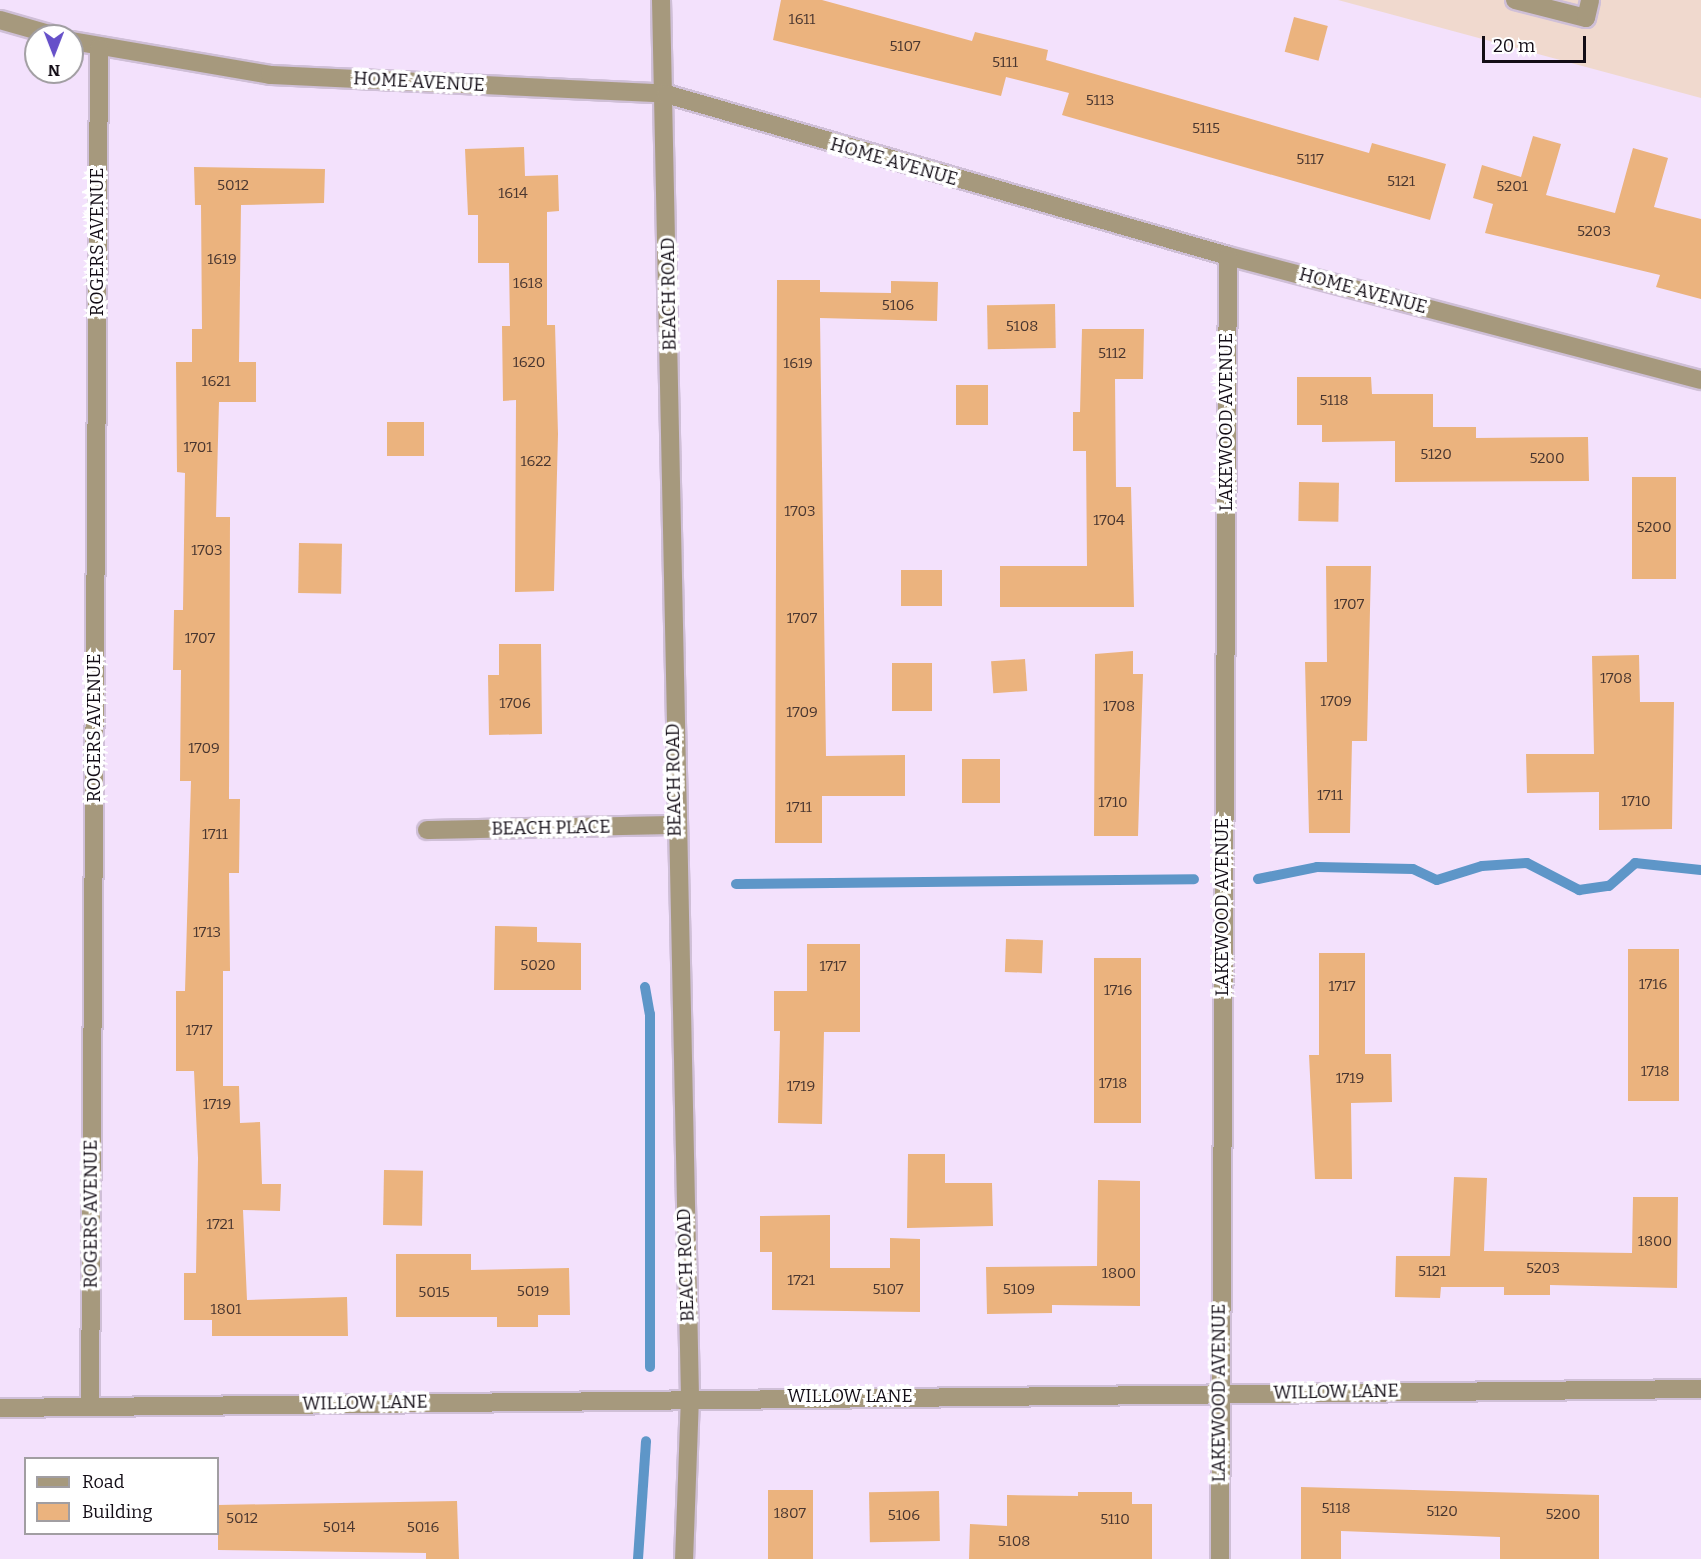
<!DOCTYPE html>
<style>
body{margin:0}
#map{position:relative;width:1701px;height:1559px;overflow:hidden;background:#f3e1fc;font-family:Bitter,serif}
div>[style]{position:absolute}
.commercial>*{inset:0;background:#f0d9ce}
.stream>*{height:10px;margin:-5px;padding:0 5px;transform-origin:5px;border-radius:5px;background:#5e96c8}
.building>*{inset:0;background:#ebb37e;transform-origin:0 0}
.roads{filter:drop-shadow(2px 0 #cfbfd7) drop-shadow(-2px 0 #cfbfd7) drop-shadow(0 2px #cfbfd7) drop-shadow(0 -2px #cfbfd7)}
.minor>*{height:18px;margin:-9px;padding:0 9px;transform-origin:9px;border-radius:9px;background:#a6997d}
span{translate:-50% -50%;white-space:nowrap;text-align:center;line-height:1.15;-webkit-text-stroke:6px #fff;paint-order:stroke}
.number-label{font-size:15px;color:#493630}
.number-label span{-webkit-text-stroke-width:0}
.street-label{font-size:18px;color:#130d16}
.legend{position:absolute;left:24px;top:1457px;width:195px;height:78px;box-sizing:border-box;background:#fff;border:2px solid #a19ea2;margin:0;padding:8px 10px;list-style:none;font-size:18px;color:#130d16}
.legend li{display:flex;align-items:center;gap:12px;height:30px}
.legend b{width:30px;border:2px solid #a19ea2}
.north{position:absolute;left:24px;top:24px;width:60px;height:60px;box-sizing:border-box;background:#fff;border:2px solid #a19ea2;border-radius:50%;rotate:180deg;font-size:16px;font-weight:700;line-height:24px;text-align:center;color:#130d16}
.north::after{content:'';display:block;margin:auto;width:21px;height:27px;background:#6650c9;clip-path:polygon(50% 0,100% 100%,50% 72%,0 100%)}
.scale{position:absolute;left:1482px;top:36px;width:104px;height:27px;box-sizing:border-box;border:3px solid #130d16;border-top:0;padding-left:8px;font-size:18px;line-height:21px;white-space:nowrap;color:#130d16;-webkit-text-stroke:4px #fff;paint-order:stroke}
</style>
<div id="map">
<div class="commercial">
<i style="clip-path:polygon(1338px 0,1701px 0,1701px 98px)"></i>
</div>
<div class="stream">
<i style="left:1258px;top:879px;width:60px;rotate:-11.5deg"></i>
<i style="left:1317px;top:867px;width:96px;rotate:1.2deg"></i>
<i style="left:1413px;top:869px;width:26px;rotate:25deg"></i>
<i style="left:1437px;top:880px;width:47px;rotate:-17.3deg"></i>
<i style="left:1482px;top:866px;width:45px;rotate:-3.8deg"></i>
<i style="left:1527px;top:863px;width:59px;rotate:27.4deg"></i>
<i style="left:1579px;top:890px;width:30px;rotate:-8deg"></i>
<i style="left:1609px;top:886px;width:35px;rotate:-41deg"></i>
<i style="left:1635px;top:863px;width:66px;rotate:6.1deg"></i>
<i style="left:736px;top:884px;width:458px;rotate:-0.6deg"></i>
<i style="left:645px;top:987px;width:27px;rotate:80deg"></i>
<i style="left:650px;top:1014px;width:353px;rotate:90deg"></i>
<i style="left:638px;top:1559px;width:118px;rotate:-86.1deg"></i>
</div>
<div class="building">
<i style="clip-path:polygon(781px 0,822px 0,972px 41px,975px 32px,1048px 50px,1046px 60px,1369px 153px,1372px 143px,1446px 164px,1430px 220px,1062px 115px,1069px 93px,1006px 77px,1001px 96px,773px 40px)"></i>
<i style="left:1294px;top:17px;width:35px;height:36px;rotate:15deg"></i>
<i style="clip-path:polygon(1533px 136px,1561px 144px,1546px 195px,1615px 213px,1633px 148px,1668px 158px,1654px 207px,1701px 219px,1701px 299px,1656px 287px,1660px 275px,1485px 233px,1493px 204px,1473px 198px,1482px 165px,1521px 177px)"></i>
<i style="clip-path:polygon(524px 147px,525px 176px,558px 175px,559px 211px,547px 212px,547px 325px,555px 325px,558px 434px,554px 591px,515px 592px,516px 400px,503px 401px,502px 326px,510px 326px,509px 263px,478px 263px,478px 215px,468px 215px,465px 149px)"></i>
<i style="clip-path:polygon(194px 167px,325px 169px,324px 203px,241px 205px,239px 362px,256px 362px,256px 402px,219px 402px,216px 517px,230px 517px,229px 799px,240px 799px,239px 873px,229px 873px,230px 971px,223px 971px,223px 1086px,239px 1086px,240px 1123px,260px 1122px,262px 1184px,281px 1184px,280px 1211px,243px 1210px,247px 1300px,347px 1297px,348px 1336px,212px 1336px,212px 1320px,184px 1320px,184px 1273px,196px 1273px,198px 1158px,194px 1071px,176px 1071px,176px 991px,185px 991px,191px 781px,180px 781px,181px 670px,173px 670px,174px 610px,183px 610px,185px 473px,177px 472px,176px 362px,192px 362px,192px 329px,202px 329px,201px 205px,195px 205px)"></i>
<i style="clip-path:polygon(777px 280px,820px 280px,820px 292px,891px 293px,891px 281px,938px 282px,937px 321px,820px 318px,826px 756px,905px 755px,905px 796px,822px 796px,822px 843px,775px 843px)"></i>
<i style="left:1055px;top:304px;width:44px;height:68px;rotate:89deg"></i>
<i style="clip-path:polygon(1082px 329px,1144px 329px,1143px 379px,1115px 379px,1116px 487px,1131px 487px,1134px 607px,1000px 607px,1000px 566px,1087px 566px,1086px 451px,1073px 451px,1073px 412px,1080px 412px)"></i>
<i style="clip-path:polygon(1297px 377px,1371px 377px,1372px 394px,1433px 394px,1433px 427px,1476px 427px,1476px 438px,1588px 437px,1589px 481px,1395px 482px,1395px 441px,1322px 442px,1322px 425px,1297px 425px)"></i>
<i style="left:956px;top:385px;width:32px;height:40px"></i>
<i style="left:387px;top:422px;width:37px;height:34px"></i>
<i style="left:1632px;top:477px;width:44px;height:102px"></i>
<i style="left:1299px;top:482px;width:40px;height:39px;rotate:1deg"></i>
<i style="left:299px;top:543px;width:43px;height:50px;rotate:1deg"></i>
<i style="clip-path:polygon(1326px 566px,1371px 566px,1367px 741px,1352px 741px,1350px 833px,1309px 833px,1305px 662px,1327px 662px)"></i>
<i style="left:901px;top:570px;width:41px;height:36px"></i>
<i style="clip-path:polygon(499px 644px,541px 644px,542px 734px,489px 735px,488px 675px,499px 675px)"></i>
<i style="clip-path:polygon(1133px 651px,1133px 674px,1143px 674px,1138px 836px,1094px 836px,1095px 654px)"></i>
<i style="clip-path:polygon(1639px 655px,1640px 702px,1674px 702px,1672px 829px,1599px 830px,1599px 792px,1527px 793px,1526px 754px,1594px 754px,1592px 656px)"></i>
<i style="left:1025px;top:659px;width:32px;height:34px;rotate:86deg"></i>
<i style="left:892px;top:663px;width:40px;height:48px"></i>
<i style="left:962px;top:759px;width:38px;height:44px"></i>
<i style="clip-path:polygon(495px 926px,537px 927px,537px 942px,581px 943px,581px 990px,494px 990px)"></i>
<i style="left:1006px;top:939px;width:37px;height:33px;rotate:2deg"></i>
<i style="clip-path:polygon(807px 944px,860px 944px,860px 1032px,824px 1032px,822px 1124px,778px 1123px,780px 1031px,774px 1031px,774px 991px,807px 991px)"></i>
<i style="left:1628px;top:949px;width:51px;height:152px"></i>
<i style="clip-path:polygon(1319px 953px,1365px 953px,1365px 1054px,1391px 1054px,1392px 1102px,1351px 1103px,1352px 1179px,1315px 1179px,1309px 1055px,1319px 1055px)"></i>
<i style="left:1094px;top:958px;width:47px;height:165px"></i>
<i style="clip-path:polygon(908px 1154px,945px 1154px,945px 1183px,992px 1183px,993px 1226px,907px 1228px)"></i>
<i style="left:384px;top:1170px;width:39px;height:55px;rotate:1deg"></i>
<i style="clip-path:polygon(1454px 1177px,1487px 1178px,1484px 1251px,1632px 1253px,1633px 1197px,1678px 1197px,1677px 1288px,1550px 1285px,1550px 1295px,1504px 1295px,1504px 1287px,1441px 1287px,1440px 1298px,1395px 1297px,1396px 1256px,1450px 1256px)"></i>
<i style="clip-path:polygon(1098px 1180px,1140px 1181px,1140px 1306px,1052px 1305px,1052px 1313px,987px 1314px,986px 1267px,1097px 1266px)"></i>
<i style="clip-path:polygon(830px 1215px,830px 1268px,890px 1268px,890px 1238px,920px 1239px,920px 1312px,772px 1310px,772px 1252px,760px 1252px,760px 1216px)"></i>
<i style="clip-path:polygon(396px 1254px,471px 1254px,471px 1270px,569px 1268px,570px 1315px,538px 1315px,538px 1327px,497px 1327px,497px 1317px,396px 1317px)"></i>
<i style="clip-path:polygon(1301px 1487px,1599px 1495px,1599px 1559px,1500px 1559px,1500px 1537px,1341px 1531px,1341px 1559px,1301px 1559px)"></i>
<i style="left:768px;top:1490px;width:45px;height:69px"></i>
<i style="left:939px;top:1491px;width:50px;height:70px;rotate:89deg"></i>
<i style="clip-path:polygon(1078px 1492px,1132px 1492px,1132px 1504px,1152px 1504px,1152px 1559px,969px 1559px,970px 1524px,1007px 1526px,1007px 1495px,1078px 1496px)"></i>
<i style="clip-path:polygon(457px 1501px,459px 1559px,426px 1559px,426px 1553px,218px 1550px,218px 1505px)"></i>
</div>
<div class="roads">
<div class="minor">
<i style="left:661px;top:0;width:1397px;rotate:88.81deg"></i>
<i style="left:690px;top:1397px;width:162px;rotate:92.1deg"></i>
<i style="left:1515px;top:0;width:73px;rotate:14.2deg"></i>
<i style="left:1586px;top:18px;width:18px;rotate:-77deg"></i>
<i style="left:0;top:20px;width:58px;rotate:15.9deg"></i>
<i style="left:72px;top:41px;width:201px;rotate:9.7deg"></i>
<i style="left:270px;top:75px;width:396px;rotate:2.7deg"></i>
<i style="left:666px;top:94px;width:585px;rotate:16.08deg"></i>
<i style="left:1228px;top:256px;width:489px;rotate:14.7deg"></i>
<i style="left:427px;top:830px;width:247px;rotate:-1.2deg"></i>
<i style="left:90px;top:1407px;width:1359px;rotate:-89.62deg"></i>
<i style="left:0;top:1408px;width:1701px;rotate:-0.64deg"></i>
<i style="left:1220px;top:1559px;width:1303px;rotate:-89.65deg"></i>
</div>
</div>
<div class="number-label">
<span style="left:802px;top:20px">1611</span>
<span style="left:905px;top:47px">5107</span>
<span style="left:1005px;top:63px">5111</span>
<span style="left:1100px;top:101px">5113</span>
<span style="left:1206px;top:129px">5115</span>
<span style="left:1310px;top:160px">5117</span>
<span style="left:1401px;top:182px">5121</span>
<span style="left:233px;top:186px">5012</span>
<span style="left:1512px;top:187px">5201</span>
<span style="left:513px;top:194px">1614</span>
<span style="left:1594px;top:232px">5203</span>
<span style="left:222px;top:260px">1619</span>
<span style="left:528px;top:284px">1618</span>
<span style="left:898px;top:306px">5106</span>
<span style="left:1022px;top:327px">5108</span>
<span style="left:1112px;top:354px">5112</span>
<span style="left:529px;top:363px">1620</span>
<span style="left:798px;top:364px">1619</span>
<span style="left:216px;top:382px">1621</span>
<span style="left:1334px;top:401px">5118</span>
<span style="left:198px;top:448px">1701</span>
<span style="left:1436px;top:455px">5120</span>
<span style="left:1547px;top:459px">5200</span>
<span style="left:536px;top:462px">1622</span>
<span style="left:800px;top:512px">1703</span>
<span style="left:1109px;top:521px">1704</span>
<span style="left:1654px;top:528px">5200</span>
<span style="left:207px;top:551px">1703</span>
<span style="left:1349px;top:605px">1707</span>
<span style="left:802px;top:619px">1707</span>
<span style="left:200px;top:639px">1707</span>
<span style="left:1616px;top:679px">1708</span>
<span style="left:1336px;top:702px">1709</span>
<span style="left:515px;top:704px">1706</span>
<span style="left:1119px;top:707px">1708</span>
<span style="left:802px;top:713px">1709</span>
<span style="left:204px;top:749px">1709</span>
<span style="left:1330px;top:796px">1711</span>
<span style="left:1636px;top:802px">1710</span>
<span style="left:1113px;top:803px">1710</span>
<span style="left:799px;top:808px">1711</span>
<span style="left:215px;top:835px">1711</span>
<span style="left:207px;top:933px">1713</span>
<span style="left:538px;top:966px">5020</span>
<span style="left:833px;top:967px">1717</span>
<span style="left:1653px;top:985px">1716</span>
<span style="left:1342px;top:987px">1717</span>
<span style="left:1118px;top:991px">1716</span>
<span style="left:199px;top:1031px">1717</span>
<span style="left:1655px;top:1072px">1718</span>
<span style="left:1350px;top:1079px">1719</span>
<span style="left:1113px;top:1084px">1718</span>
<span style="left:801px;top:1087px">1719</span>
<span style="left:217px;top:1105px">1719</span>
<span style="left:220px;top:1225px">1721</span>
<span style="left:1655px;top:1242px">1800</span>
<span style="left:1543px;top:1269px">5203</span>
<span style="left:1432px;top:1272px">5121</span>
<span style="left:1119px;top:1274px">1800</span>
<span style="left:801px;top:1281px">1721</span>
<span style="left:888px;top:1290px">5107</span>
<span style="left:1019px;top:1290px">5109</span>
<span style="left:533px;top:1292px">5019</span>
<span style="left:434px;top:1293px">5015</span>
<span style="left:226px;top:1310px">1801</span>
<span style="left:1336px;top:1509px">5118</span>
<span style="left:1442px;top:1512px">5120</span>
<span style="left:790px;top:1514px">1807</span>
<span style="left:1563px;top:1515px">5200</span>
<span style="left:904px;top:1516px">5106</span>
<span style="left:242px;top:1519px">5012</span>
<span style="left:1115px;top:1520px">5110</span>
<span style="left:339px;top:1528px">5014</span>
<span style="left:423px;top:1528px">5016</span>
<span style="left:1014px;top:1542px">5108</span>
</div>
<div class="street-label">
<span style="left:419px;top:82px;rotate:3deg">HOME AVENUE</span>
<span style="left:894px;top:162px;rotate:16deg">HOME AVENUE</span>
<span style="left:97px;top:242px;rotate:-90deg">ROGERS AVENUE</span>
<span style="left:1363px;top:291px;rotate:15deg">HOME AVENUE</span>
<span style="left:669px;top:294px;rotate:-91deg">BEACH ROAD</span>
<span style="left:1226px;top:422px;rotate:-90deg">LAKEWOOD AVENUE</span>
<span style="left:94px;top:728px;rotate:-90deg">ROGERS AVENUE</span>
<span style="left:674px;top:780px;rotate:-91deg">BEACH ROAD</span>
<span style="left:551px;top:828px;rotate:-1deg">BEACH PLACE</span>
<span style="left:1222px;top:907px;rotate:-90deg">LAKEWOOD AVENUE</span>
<span style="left:91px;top:1214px;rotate:-90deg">ROGERS AVENUE</span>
<span style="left:686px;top:1265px;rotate:-92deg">BEACH ROAD</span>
<span style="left:1336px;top:1392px;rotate:-1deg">WILLOW LANE</span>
<span style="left:1219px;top:1393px;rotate:-90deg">LAKEWOOD AVENUE</span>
<span style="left:850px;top:1396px">WILLOW LANE</span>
<span style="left:365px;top:1403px;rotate:-1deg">WILLOW LANE</span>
</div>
<ul class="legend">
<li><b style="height:8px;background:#a6997d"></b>Road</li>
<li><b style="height:16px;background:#ebb37e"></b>Building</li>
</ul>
<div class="north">N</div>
<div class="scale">20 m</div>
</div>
